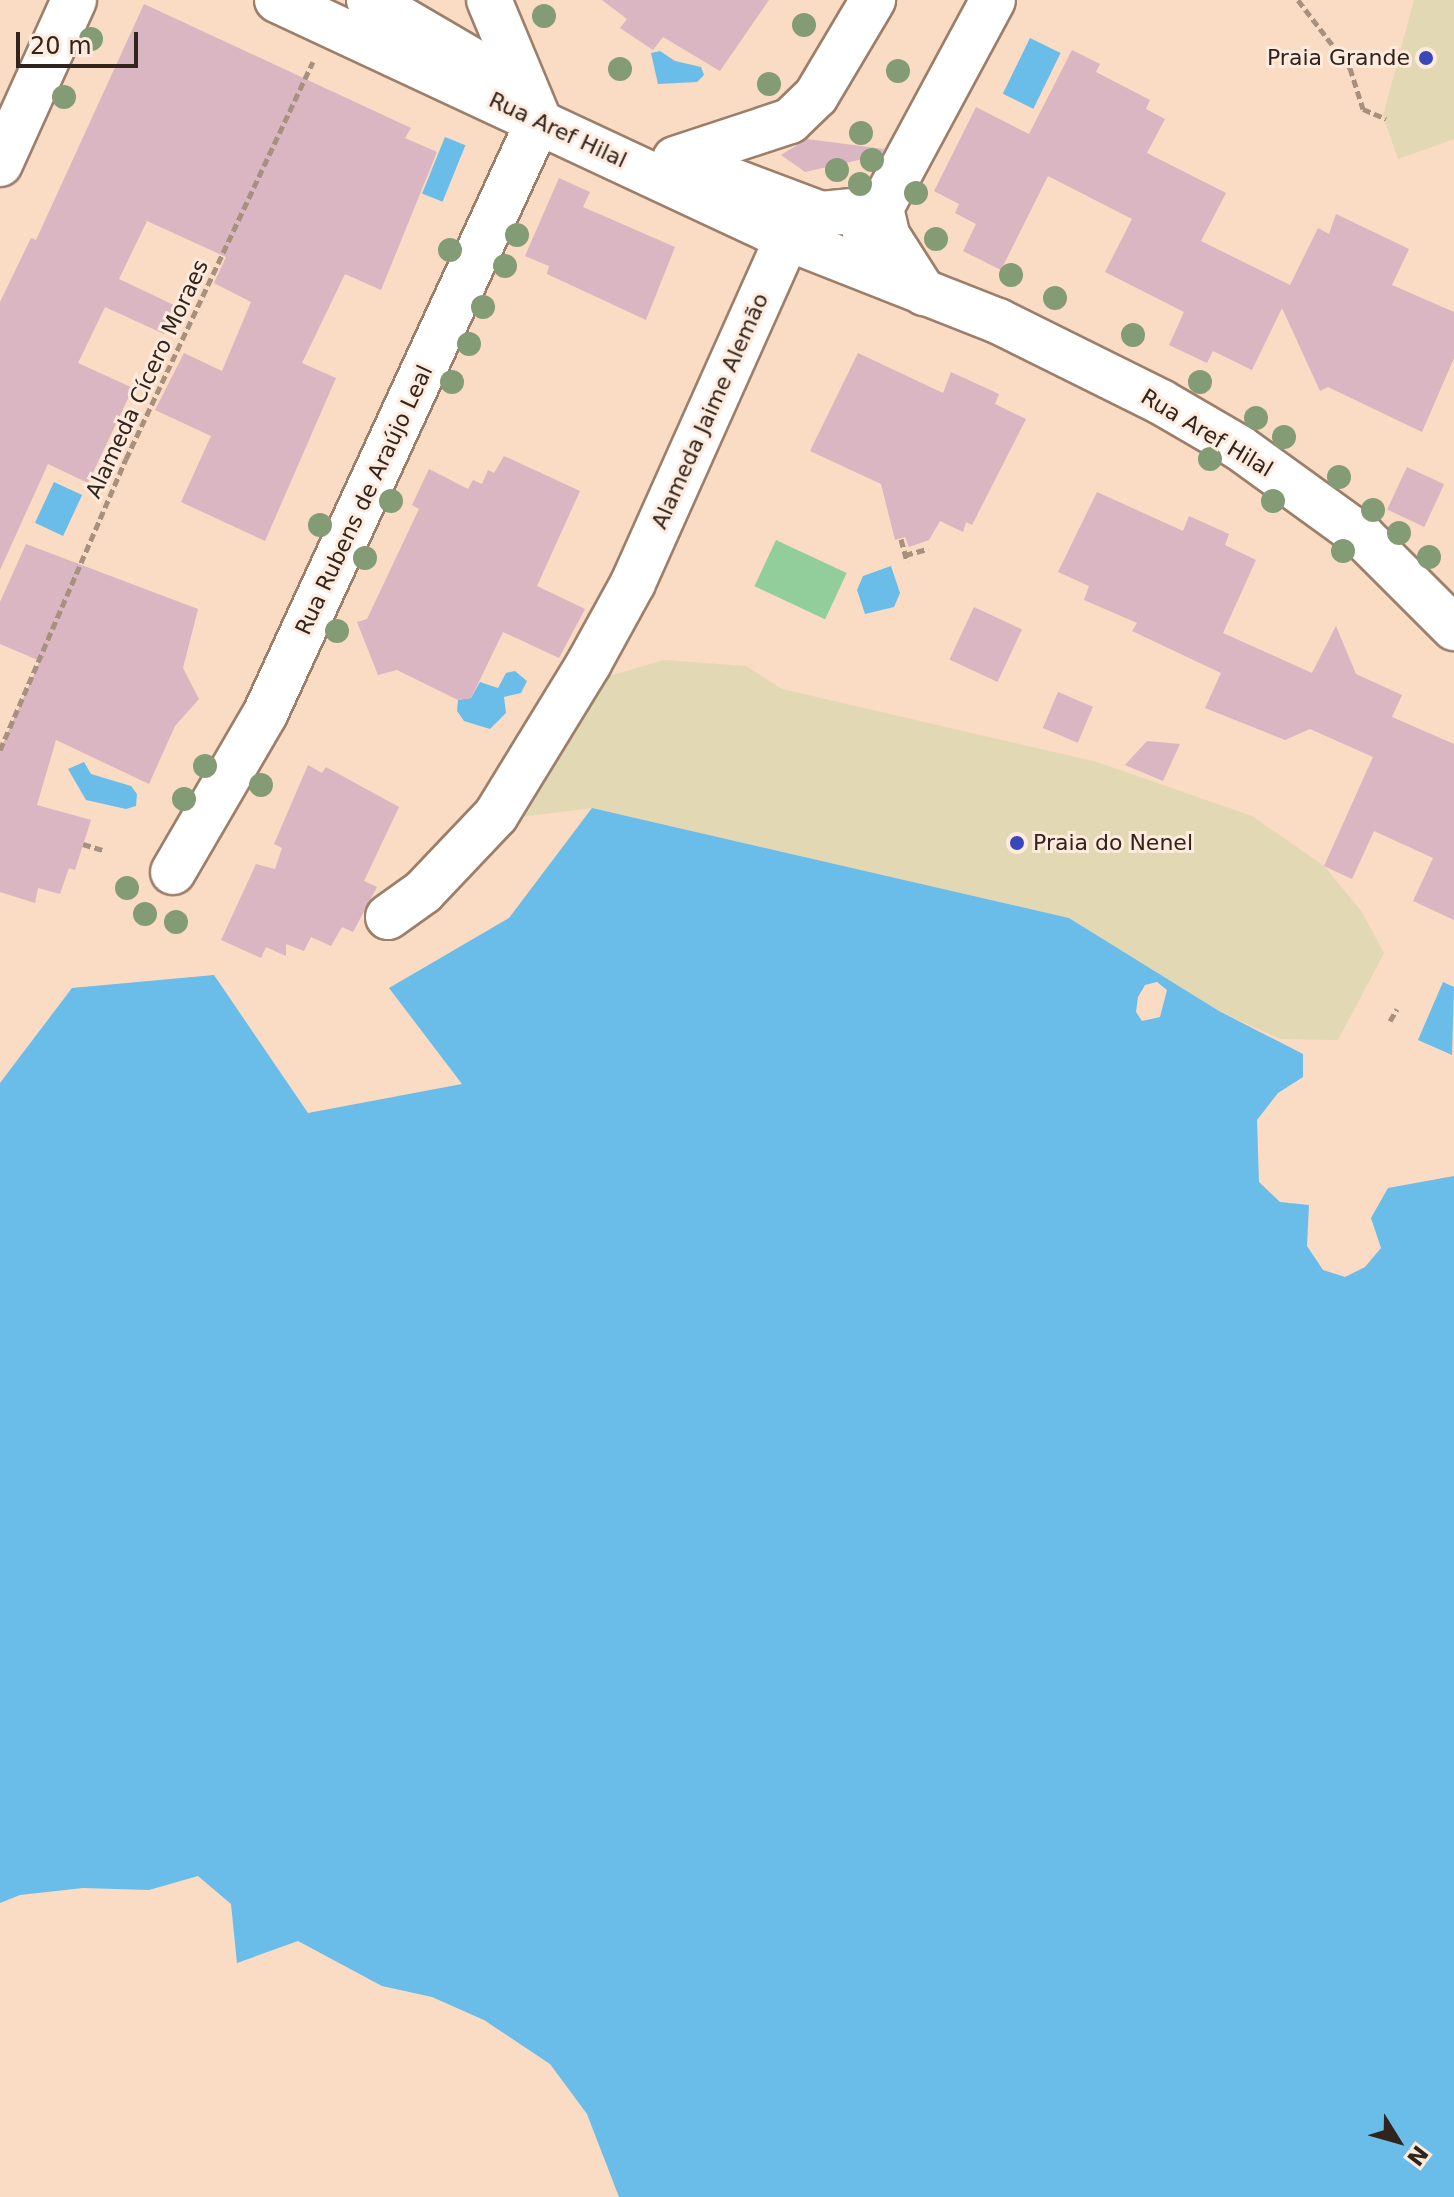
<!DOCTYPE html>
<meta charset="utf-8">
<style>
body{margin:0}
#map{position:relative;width:1454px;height:2197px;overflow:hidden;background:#fadbc3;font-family:"DejaVu Sans",sans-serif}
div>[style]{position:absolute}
.green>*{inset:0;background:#92ce9c;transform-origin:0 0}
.sand>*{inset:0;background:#e2d8b3}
.water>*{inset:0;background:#6abce9;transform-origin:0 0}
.building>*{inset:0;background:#dab5c2;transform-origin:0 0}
.path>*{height:5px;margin-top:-2.5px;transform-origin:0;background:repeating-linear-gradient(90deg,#a7907e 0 8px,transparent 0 12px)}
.roads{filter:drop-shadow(2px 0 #9c7f6a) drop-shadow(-2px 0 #9c7f6a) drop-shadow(0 2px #9c7f6a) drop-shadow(0 -2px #9c7f6a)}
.minor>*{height:44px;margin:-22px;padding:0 22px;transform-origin:22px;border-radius:22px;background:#fff}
.trees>*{width:24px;height:24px;margin:-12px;border-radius:50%;background:#839c75}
.dots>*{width:22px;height:22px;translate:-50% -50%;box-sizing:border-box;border:4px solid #feebdd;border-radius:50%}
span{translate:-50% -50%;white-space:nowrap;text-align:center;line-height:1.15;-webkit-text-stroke:6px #feebdd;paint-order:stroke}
.poi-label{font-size:22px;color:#30241c}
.right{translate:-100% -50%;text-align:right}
.left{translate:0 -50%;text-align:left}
.street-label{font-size:22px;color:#30241c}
.north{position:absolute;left:1358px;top:2101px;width:80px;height:80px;-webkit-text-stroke:6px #feebdd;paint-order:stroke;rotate:127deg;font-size:22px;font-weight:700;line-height:32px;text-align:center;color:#30241c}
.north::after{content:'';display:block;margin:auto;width:28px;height:36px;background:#30241c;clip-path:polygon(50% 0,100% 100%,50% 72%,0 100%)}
.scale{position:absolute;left:16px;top:32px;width:122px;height:36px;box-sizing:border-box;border:4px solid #30241c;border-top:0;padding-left:10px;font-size:24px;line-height:28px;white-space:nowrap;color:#30241c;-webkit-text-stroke:6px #feebdd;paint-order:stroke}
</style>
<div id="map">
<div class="green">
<i style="left:776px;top:540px;width:78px;height:51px;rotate:25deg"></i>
</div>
<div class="sand">
<i style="clip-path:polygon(1414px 0,1454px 0,1454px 139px,1398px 159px,1383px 116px)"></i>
<i style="clip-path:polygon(664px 660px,746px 666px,782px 689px,1097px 762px,1252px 816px,1324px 866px,1362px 912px,1384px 953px,1338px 1040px,1280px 1039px,1219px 1011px,1069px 918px,592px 808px,505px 819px,599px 679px)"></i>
</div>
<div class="water">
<i style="left:1030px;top:38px;width:34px;height:62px;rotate:26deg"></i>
<i style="clip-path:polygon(660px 51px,675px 61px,701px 67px,704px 75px,697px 82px,658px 84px,651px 53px)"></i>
<i style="left:445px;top:137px;width:22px;height:61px;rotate:22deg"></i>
<i style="left:54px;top:482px;width:31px;height:45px;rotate:25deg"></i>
<i style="clip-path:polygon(891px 566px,900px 593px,894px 607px,865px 614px,857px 590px,863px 576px)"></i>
<i style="clip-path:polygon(515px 671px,527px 681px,521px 693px,504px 697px,506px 713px,490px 729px,464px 721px,457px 711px,458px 700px,471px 698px,480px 682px,498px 688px,506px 673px)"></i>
<i style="clip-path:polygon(84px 762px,91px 774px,131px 786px,137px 794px,136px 806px,126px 809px,86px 800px,68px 769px)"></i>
<i style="clip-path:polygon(evenodd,592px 808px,1069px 918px,1219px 1011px,1303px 1054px,1303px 1077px,1278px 1093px,1257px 1120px,1259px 1182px,1280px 1202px,1309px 1205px,1307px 1246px,1323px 1270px,1345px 1277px,1365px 1267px,1381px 1248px,1371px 1218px,1388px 1188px,1454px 1176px,1454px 2197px,619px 2197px,587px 2114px,550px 2064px,484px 2020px,432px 1997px,382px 1986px,298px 1941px,237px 1963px,231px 1904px,198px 1876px,149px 1890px,83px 1888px,20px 1895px,0 1903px,0 1083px,72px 988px,214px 975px,308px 1113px,462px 1084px,389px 988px,509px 918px,592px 808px,1157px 982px,1167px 990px,1160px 1017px,1142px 1021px,1136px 1012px,1138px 997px,1145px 985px,1157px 982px)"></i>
<i style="clip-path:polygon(1443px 982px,1454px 987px,1452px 1055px,1418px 1040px)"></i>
</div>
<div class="building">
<i style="clip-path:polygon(602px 0,769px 0,720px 71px,663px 37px,653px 50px,620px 28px,627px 19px)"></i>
<i style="clip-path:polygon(144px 4px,411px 128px,405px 138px,437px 152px,381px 290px,345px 274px,302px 363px,336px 378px,265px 541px,181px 502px,211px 436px,155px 410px,184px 353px,222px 371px,251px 302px,214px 283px,226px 257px,147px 221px,119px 279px,176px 306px,164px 334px,105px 307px,78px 363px,133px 388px,88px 483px,48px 464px,0 570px,0 302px,31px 238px,36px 240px)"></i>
<i style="clip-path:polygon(1072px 50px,1100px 64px,1096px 72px,1150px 100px,1146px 109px,1165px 119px,1147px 153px,1226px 193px,1201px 241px,1290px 285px,1318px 228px,1329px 234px,1336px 214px,1409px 249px,1392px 285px,1454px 312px,1454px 358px,1422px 432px,1328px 387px,1320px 391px,1282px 308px,1252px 370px,1213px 351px,1207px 363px,1169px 345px,1184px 312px,1105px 272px,1132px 219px,1048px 176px,1001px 270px,963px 251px,976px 224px,955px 213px,959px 204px,934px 191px,976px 107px,1029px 134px)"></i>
<i style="clip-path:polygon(807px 139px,884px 149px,881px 155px,805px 172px,781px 155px)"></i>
<i style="clip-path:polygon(559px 178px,590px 192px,583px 207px,675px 247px,646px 320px,547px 274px,549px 266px,525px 256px)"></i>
<i style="clip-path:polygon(858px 353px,943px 393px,951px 372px,999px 394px,995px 404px,1026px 419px,972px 525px,966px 522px,963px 532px,940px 521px,929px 540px,909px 547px,905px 537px,895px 540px,881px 484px,810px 451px)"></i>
<i style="clip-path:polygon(504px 456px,580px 491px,537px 586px,585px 609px,559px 658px,503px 632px,471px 698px,458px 700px,397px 670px,378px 675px,357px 622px,367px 619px,419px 509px,412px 505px,429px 469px,468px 489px,473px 480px,482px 484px,488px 470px,494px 473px)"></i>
<i style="left:1407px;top:467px;width:41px;height:47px;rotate:25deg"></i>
<i style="clip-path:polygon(1097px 492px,1183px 531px,1189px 516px,1229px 534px,1225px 545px,1256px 560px,1223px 633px,1312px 673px,1336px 626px,1356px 674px,1402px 695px,1392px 717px,1454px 744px,1454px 920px,1413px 901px,1433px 858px,1374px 831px,1352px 879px,1324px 866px,1373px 757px,1310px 729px,1285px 740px,1205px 708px,1221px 673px,1132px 631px,1137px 623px,1084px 600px,1089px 586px,1058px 572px)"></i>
<i style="clip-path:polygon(26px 544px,198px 609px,183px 668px,199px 699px,175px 726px,149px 784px,56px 740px,37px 805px,91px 820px,75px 870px,69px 868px,60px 894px,38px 888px,35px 903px,0 892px,0 750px,40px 661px,0 644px,0 602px)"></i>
<i style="left:974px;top:607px;width:53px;height:58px;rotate:25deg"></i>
<i style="left:1058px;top:692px;width:38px;height:39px;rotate:23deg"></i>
<i style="clip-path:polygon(1147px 741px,1180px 744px,1163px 781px,1125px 765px)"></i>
<i style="clip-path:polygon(308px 765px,322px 773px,326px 767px,399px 807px,364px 881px,377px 887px,353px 932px,342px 927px,331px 946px,311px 937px,304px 951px,286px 944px,286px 956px,266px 947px,261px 958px,221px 940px,256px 864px,275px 869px,282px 848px,274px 844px)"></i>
</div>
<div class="path">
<i style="left:1298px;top:0;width:86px;rotate:52.6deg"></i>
<i style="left:1350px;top:68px;width:43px;rotate:72.4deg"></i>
<i style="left:1363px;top:109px;width:25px;rotate:23deg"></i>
<i style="left:901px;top:539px;width:24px;rotate:75deg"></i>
<i style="left:905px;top:555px;width:24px;rotate:-15deg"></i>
<i style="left:0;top:750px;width:317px;rotate:-66.6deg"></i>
<i style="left:126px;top:459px;width:439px;rotate:-64.8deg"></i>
<i style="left:83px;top:844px;width:21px;rotate:17deg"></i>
<i style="left:1390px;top:1021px;width:14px;rotate:-60deg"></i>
</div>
<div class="roads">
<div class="minor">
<i style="left:277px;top:0;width:563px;rotate:25.02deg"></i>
<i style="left:787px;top:238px;width:227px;rotate:21.5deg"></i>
<i style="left:998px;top:321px;width:182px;rotate:26.4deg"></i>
<i style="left:1161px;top:402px;width:91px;rotate:30.2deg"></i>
<i style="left:1240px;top:448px;width:152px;rotate:35.9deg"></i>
<i style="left:1363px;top:537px;width:129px;rotate:45deg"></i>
<i style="left:369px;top:0;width:139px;rotate:30.3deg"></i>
<i style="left:675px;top:159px;width:121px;rotate:-18.3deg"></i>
<i style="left:790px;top:121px;width:36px;rotate:-44deg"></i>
<i style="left:816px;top:96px;width:112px;rotate:-59.3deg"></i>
<i style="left:0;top:164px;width:180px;rotate:-65.7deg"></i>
<i style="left:707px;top:171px;width:122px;rotate:20.7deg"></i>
<i style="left:821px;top:214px;width:60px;rotate:-5.7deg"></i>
<i style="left:881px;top:208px;width:28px;rotate:77deg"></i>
<i style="left:887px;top:235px;width:69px;rotate:57.5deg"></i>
<i style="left:864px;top:229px;width:27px;rotate:-51deg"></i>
<i style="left:881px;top:208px;width:236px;rotate:-61.7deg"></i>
<i style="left:173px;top:872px;width:183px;rotate:-59.8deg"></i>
<i style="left:265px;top:714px;width:654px;rotate:-65.24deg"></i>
<i style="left:539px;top:120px;width:130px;rotate:-112.6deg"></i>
<i style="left:388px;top:917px;width:43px;rotate:-35.5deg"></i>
<i style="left:423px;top:892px;width:106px;rotate:-46.5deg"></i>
<i style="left:496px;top:815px;width:178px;rotate:-58.5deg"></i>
<i style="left:589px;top:663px;width:91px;rotate:-61.2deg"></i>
<i style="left:633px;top:583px;width:378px;rotate:-65.9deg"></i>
</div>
</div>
<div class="trees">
<i style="left:544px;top:16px"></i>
<i style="left:804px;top:25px"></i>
<i style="left:91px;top:39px"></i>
<i style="left:620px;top:69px"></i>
<i style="left:898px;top:71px"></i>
<i style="left:769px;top:84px"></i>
<i style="left:64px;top:97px"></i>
<i style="left:861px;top:133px"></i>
<i style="left:872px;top:160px"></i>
<i style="left:837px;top:170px"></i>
<i style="left:860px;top:184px"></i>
<i style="left:916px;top:193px"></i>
<i style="left:517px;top:235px"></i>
<i style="left:936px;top:239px"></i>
<i style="left:450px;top:250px"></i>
<i style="left:505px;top:266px"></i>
<i style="left:1011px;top:275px"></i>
<i style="left:1055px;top:298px"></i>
<i style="left:483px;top:307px"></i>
<i style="left:1133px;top:335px"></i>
<i style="left:469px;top:344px"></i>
<i style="left:452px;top:382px"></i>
<i style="left:1200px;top:382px"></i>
<i style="left:1256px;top:418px"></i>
<i style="left:1284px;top:437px"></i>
<i style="left:1210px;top:459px"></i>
<i style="left:1339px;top:477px"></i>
<i style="left:391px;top:501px"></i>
<i style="left:1273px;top:501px"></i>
<i style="left:1373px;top:510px"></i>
<i style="left:320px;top:525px"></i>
<i style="left:1399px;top:533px"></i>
<i style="left:1343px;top:551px"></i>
<i style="left:1429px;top:557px"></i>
<i style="left:365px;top:558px"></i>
<i style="left:337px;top:631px"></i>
<i style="left:205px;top:766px"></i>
<i style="left:261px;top:785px"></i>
<i style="left:184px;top:799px"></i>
<i style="left:127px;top:888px"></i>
<i style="left:145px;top:914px"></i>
<i style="left:176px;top:922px"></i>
</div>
<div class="dots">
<i style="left:1426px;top:58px;background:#3847ba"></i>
<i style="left:1017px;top:843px;background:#3847ba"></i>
</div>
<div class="poi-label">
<span class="right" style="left:1410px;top:58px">Praia Grande</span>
<span class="left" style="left:1033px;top:843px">Praia do Nenel</span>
</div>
<div class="street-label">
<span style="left:558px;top:130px;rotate:25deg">Rua Aref Hilal</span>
<span style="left:147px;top:379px;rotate:-65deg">Alameda Cícero Moraes</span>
<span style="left:710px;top:411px;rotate:-66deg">Alameda Jaime Alemão</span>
<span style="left:1207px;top:433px;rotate:31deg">Rua Aref Hilal</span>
<span style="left:364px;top:500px;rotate:-65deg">Rua Rubens de Araújo Leal</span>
</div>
<div class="north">N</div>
<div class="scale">20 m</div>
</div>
